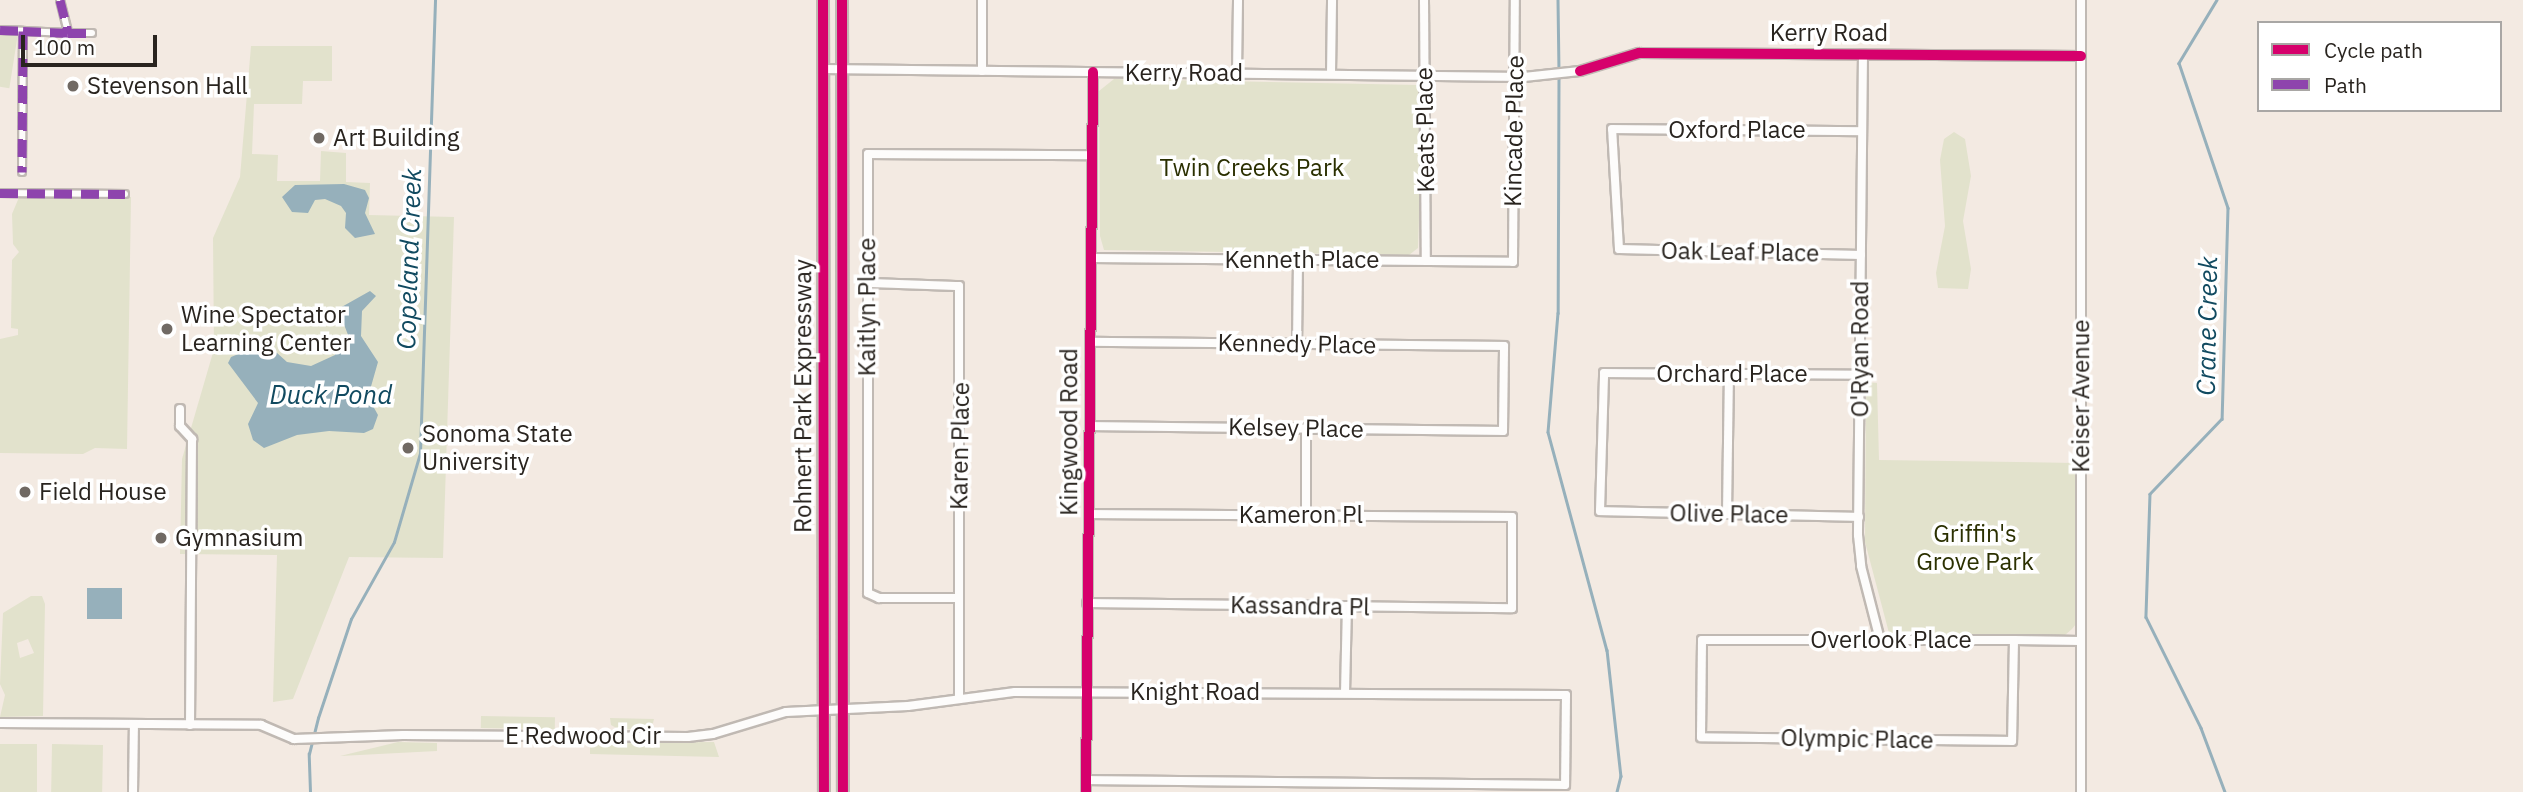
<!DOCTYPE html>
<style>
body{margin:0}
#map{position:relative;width:2523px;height:792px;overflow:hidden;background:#f3eae2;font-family:"IBM Plex Sans",sans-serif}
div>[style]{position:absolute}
.green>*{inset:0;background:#e2e2cc;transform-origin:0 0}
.water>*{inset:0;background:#96b0bb;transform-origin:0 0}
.stream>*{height:2.5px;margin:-1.25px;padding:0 1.25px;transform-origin:1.25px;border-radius:1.25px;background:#96b0bb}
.roads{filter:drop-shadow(2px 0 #c0b9b3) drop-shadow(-2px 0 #c0b9b3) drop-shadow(0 2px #c0b9b3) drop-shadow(0 -2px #c0b9b3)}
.pedestrian>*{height:6px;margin:-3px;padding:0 3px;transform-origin:3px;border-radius:3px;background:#fdfcfb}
.minor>*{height:8px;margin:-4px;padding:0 4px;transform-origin:4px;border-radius:4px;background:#fdfcfb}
.secondary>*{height:10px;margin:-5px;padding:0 5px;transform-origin:5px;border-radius:5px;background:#fdfcfb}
.quiet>*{height:9px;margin-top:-4.5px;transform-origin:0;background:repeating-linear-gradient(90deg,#8e44ad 0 18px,transparent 0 27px)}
.cycleway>*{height:10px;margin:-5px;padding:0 5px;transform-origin:5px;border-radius:5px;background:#d6006c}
.dots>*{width:19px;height:19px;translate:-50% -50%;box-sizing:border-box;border:4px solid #fff;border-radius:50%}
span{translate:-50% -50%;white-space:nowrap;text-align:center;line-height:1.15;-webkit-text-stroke:7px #fff;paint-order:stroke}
.street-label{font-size:24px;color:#29241f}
.poi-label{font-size:24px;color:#29241f}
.left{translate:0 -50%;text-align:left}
.park-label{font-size:24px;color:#2b3001}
.water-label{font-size:26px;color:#114a60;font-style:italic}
.legend{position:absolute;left:2257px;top:21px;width:245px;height:91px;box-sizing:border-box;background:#fff;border:2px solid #a9a7a5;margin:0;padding:9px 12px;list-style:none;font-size:21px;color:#29241f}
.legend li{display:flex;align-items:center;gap:14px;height:35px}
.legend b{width:35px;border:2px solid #a9a7a5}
.scale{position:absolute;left:21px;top:35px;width:136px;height:32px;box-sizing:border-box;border:4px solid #29241f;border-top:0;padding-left:9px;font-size:21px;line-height:24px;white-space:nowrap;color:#29241f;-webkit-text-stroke:5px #fff;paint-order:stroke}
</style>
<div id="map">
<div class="green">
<i style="left:0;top:32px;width:18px;height:54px;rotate:9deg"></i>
<i style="clip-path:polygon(251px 46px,332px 46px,332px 81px,303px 81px,302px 104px,254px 104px,252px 154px,278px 155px,277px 181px,320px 181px,321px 151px,346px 153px,346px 182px,370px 183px,369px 215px,454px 217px,443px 558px,349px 557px,293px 699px,273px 702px,277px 555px,180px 554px,182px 459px,214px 349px,213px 238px,240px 177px)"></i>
<i style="clip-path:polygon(1114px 79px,1418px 85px,1423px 97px,1418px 248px,1409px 255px,1104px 250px,1100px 236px,1099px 91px)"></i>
<i style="clip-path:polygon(1954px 132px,1965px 139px,1971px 176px,1963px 221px,1971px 269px,1968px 289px,1938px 288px,1936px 273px,1945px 226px,1940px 160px,1944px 139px)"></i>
<i style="clip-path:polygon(20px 195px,131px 197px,127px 449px,95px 448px,83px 454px,0 453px,0 339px,18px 335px,18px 329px,11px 328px,12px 260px,19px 252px,13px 244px,12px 214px)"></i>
<i style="clip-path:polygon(1866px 382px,1877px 383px,1879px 460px,2075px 463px,2076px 624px,2072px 629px,2065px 635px,1889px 633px,1865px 542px)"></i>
<i style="clip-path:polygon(evenodd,31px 596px,42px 596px,45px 604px,43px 716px,0 717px,5px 695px,0 684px,3px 613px,31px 596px,28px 639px,34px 653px,20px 658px,17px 643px,28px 639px)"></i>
<i style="left:481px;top:716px;width:74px;height:12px;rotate:1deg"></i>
<i style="clip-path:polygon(610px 718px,654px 719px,653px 723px,645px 730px,618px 729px,611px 725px)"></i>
<i style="clip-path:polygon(398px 742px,437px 743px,437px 751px,340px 756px)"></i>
<i style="clip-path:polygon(714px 742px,719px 757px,590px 754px,590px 743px)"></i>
<i style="left:0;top:744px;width:37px;height:48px"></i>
<i style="left:52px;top:744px;width:51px;height:48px;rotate:1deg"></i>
</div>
<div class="water">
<i style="clip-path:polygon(295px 185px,344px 184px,365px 190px,369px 198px,365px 213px,375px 234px,355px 238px,345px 228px,346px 213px,341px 206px,325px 199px,315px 200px,308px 213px,292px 212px,282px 197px)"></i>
<i style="clip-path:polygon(370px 291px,376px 296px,362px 311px,361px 336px,378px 362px,368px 397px,378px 415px,373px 429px,364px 433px,329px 431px,297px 435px,264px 448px,253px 440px,248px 424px,258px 403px,228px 363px,231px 357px,266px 343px,287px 362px,311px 366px,335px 355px,339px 337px,350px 340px,338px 309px)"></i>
<i style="left:87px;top:588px;width:35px;height:31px"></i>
</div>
<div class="stream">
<i style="left:1558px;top:0;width:70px;rotate:89.2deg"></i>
<i style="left:2217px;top:0;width:74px;rotate:121.1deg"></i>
<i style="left:2179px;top:63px;width:153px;rotate:71.3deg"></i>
<i style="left:2228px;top:208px;width:211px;rotate:91.6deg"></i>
<i style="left:2222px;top:419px;width:104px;rotate:133.8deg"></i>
<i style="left:2150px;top:494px;width:123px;rotate:91.9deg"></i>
<i style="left:2146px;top:617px;width:124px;rotate:63.6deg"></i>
<i style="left:2201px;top:728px;width:68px;rotate:69.4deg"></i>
<i style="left:1559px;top:77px;width:236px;rotate:90.2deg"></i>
<i style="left:1558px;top:313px;width:119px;rotate:94.8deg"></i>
<i style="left:1548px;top:432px;width:226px;rotate:74.9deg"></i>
<i style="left:1607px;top:650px;width:127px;rotate:83.7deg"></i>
<i style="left:1621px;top:776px;width:16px;rotate:104deg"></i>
<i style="left:310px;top:792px;width:38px;rotate:-92deg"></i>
<i style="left:309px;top:754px;width:37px;rotate:-76deg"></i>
<i style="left:318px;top:718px;width:104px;rotate:-71.6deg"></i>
<i style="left:351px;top:619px;width:88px;rotate:-60.8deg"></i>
<i style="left:394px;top:542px;width:93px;rotate:-73.7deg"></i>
<i style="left:420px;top:453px;width:453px;rotate:-88.1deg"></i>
</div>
<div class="roads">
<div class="pedestrian">
<i style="left:60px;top:0;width:34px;rotate:76deg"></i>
<i style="left:68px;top:33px;width:24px"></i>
<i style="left:0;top:30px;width:23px;rotate:2deg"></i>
<i style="left:23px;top:31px;width:141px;rotate:90.4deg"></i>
<i style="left:23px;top:31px;width:45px;rotate:2.5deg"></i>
<i style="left:0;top:193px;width:125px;rotate:0.5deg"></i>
</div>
<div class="minor">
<i style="left:1424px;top:0;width:261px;rotate:89.6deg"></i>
<i style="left:1863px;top:54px;width:481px;rotate:90.6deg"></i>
<i style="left:1858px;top:535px;width:31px;rotate:84deg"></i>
<i style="left:1861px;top:566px;width:76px;rotate:75.6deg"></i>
<i style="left:823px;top:69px;width:701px;rotate:0.65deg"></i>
<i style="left:1524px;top:77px;width:56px;rotate:-6.1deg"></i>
<i style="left:1580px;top:71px;width:62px;rotate:-17deg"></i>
<i style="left:1639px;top:53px;width:442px;rotate:0.4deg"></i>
<i style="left:982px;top:71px;width:71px;rotate:-90deg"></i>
<i style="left:1237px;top:73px;width:73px;rotate:-89.2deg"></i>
<i style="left:1331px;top:74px;width:74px;rotate:-89.2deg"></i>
<i style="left:1861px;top:255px;width:242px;rotate:-178.6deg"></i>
<i style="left:1619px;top:249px;width:120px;rotate:-93.3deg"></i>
<i style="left:1612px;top:129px;width:250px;rotate:0.5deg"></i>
<i style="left:1091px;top:258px;width:422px;rotate:0.5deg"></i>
<i style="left:1513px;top:262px;width:262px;rotate:-89.6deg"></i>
<i style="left:867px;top:283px;width:92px;rotate:1.9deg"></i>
<i style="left:959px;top:286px;width:413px;rotate:90deg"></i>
<i style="left:1297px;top:344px;width:84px;rotate:-89.3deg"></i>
<i style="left:180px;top:409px;width:17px;rotate:90deg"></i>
<i style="left:180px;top:426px;width:18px;rotate:47deg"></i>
<i style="left:192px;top:439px;width:286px;rotate:90.4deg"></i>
<i style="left:1090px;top:426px;width:413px;rotate:0.7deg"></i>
<i style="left:1503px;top:431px;width:85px;rotate:-89.3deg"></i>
<i style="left:1504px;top:346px;width:413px;rotate:-179.4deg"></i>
<i style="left:1727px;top:514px;width:140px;rotate:-89.2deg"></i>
<i style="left:1306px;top:515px;width:86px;rotate:-90deg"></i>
<i style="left:1859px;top:517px;width:259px;rotate:-178.7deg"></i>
<i style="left:1600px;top:511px;width:138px;rotate:-88.3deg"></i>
<i style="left:1604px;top:373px;width:256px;rotate:0.4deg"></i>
<i style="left:958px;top:598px;width:79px;rotate:180deg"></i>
<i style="left:879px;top:598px;width:12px;rotate:-156deg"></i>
<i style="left:868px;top:593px;width:439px;rotate:-90deg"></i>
<i style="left:868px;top:154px;width:224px;rotate:0.3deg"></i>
<i style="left:1087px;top:603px;width:425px;rotate:0.7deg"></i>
<i style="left:1512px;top:608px;width:91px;rotate:-90deg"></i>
<i style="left:1512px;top:517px;width:423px;rotate:-179.6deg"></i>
<i style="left:2014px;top:640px;width:101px;rotate:91.1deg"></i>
<i style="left:2012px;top:741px;width:311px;rotate:-179.3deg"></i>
<i style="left:1701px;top:737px;width:97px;rotate:-89.4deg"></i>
<i style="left:1702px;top:640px;width:312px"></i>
<i style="left:2014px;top:640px;width:66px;rotate:0.9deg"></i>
<i style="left:1345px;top:693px;width:87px;rotate:-88.7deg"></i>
<i style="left:0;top:723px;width:261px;rotate:0.4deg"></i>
<i style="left:261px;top:725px;width:36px;rotate:23deg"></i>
<i style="left:294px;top:739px;width:109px;rotate:-2.1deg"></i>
<i style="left:403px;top:735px;width:285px;rotate:0.4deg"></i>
<i style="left:688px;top:737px;width:25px;rotate:-7deg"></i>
<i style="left:713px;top:734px;width:76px;rotate:-16.8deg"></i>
<i style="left:786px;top:712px;width:122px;rotate:-2.8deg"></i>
<i style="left:908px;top:706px;width:108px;rotate:-7.5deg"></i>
<i style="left:1015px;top:692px;width:551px;rotate:0.31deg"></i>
<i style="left:1566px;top:695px;width:90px;rotate:90.6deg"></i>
<i style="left:1565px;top:785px;width:479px;rotate:-179.4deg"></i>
<i style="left:133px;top:792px;width:68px;rotate:-89.2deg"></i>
<i style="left:1086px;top:792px;width:720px;rotate:-89.44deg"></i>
<i style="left:2081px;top:792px;width:792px;rotate:-90deg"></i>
</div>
<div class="secondary">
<i style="left:823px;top:0;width:792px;rotate:89.93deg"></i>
<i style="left:842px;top:0;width:792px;rotate:89.93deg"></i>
</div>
</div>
<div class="quiet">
<i style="left:60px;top:0;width:34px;rotate:76deg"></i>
<i style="left:68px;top:33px;width:24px"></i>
<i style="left:0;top:30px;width:23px;rotate:2deg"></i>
<i style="left:23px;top:31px;width:141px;rotate:90.4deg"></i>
<i style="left:23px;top:31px;width:45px;rotate:2.5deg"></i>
<i style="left:0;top:193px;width:125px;rotate:0.5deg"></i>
</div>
<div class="cycleway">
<i style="left:823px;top:0;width:792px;rotate:89.93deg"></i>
<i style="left:842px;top:0;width:792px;rotate:89.93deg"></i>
<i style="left:1580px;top:71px;width:62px;rotate:-17deg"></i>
<i style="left:1639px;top:53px;width:442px;rotate:0.4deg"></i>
<i style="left:1086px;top:792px;width:720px;rotate:-89.44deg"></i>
</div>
<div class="dots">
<i style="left:73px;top:86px;background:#706963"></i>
<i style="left:319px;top:138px;background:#706963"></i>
<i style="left:167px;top:329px;background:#706963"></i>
<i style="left:408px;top:448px;background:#706963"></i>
<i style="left:25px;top:492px;background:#706963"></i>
<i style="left:161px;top:538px;background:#706963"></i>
</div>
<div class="street-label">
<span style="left:1829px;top:33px">Kerry Road</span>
<span style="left:1184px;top:73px">Kerry Road</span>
<span style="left:1425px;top:130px;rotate:-91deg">Keats Place</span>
<span style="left:1737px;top:130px">Oxford Place</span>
<span style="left:1514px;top:131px;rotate:-89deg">Kincade Place</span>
<span style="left:1740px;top:252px;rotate:1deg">Oak Leaf Place</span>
<span style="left:1302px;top:260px">Kenneth Place</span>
<span style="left:867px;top:307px;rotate:-90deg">Kaitlyn Place</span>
<span style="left:1297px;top:344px;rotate:1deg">Kennedy Place</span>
<span style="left:1860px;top:349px;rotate:-90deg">O'Ryan Road</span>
<span style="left:1732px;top:374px">Orchard Place</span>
<span style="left:803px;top:396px;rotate:-90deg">Rohnert Park Expressway</span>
<span style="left:2081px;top:396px;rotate:-90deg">Keiser Avenue</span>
<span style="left:1296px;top:428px;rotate:1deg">Kelsey Place</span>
<span style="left:1069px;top:432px;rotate:-90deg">Kingwood Road</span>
<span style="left:960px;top:446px;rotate:-89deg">Karen Place</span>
<span style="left:1729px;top:514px;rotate:1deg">Olive Place</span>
<span style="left:1301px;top:515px">Kameron Pl</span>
<span style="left:1300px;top:606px;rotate:1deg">Kassandra Pl</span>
<span style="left:1891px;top:640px">Overlook Place</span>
<span style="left:1195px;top:692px">Knight Road</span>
<span style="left:583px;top:736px">E Redwood Cir</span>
<span style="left:1857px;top:739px;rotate:1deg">Olympic Place</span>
</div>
<div class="poi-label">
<span class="left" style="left:87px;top:86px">Stevenson Hall</span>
<span class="left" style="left:333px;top:138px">Art Building</span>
<span class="left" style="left:181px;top:329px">Wine Spectator<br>Learning Center</span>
<span class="left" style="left:422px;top:448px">Sonoma State<br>University</span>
<span class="left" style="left:39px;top:492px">Field House</span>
<span class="left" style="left:175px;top:538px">Gymnasium</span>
</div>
<div class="park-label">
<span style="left:1252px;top:168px">Twin Creeks Park</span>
<span style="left:1975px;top:548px">Griffin's<br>Grove Park</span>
</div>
<div class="water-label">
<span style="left:409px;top:259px;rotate:-88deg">Copeland Creek</span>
<span style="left:2207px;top:326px;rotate:-89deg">Crane Creek</span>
<span style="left:331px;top:395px">Duck Pond</span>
</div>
<ul class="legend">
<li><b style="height:9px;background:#d6006c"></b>Cycle path</li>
<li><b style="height:9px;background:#8e44ad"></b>Path</li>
</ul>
<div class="scale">100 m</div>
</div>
